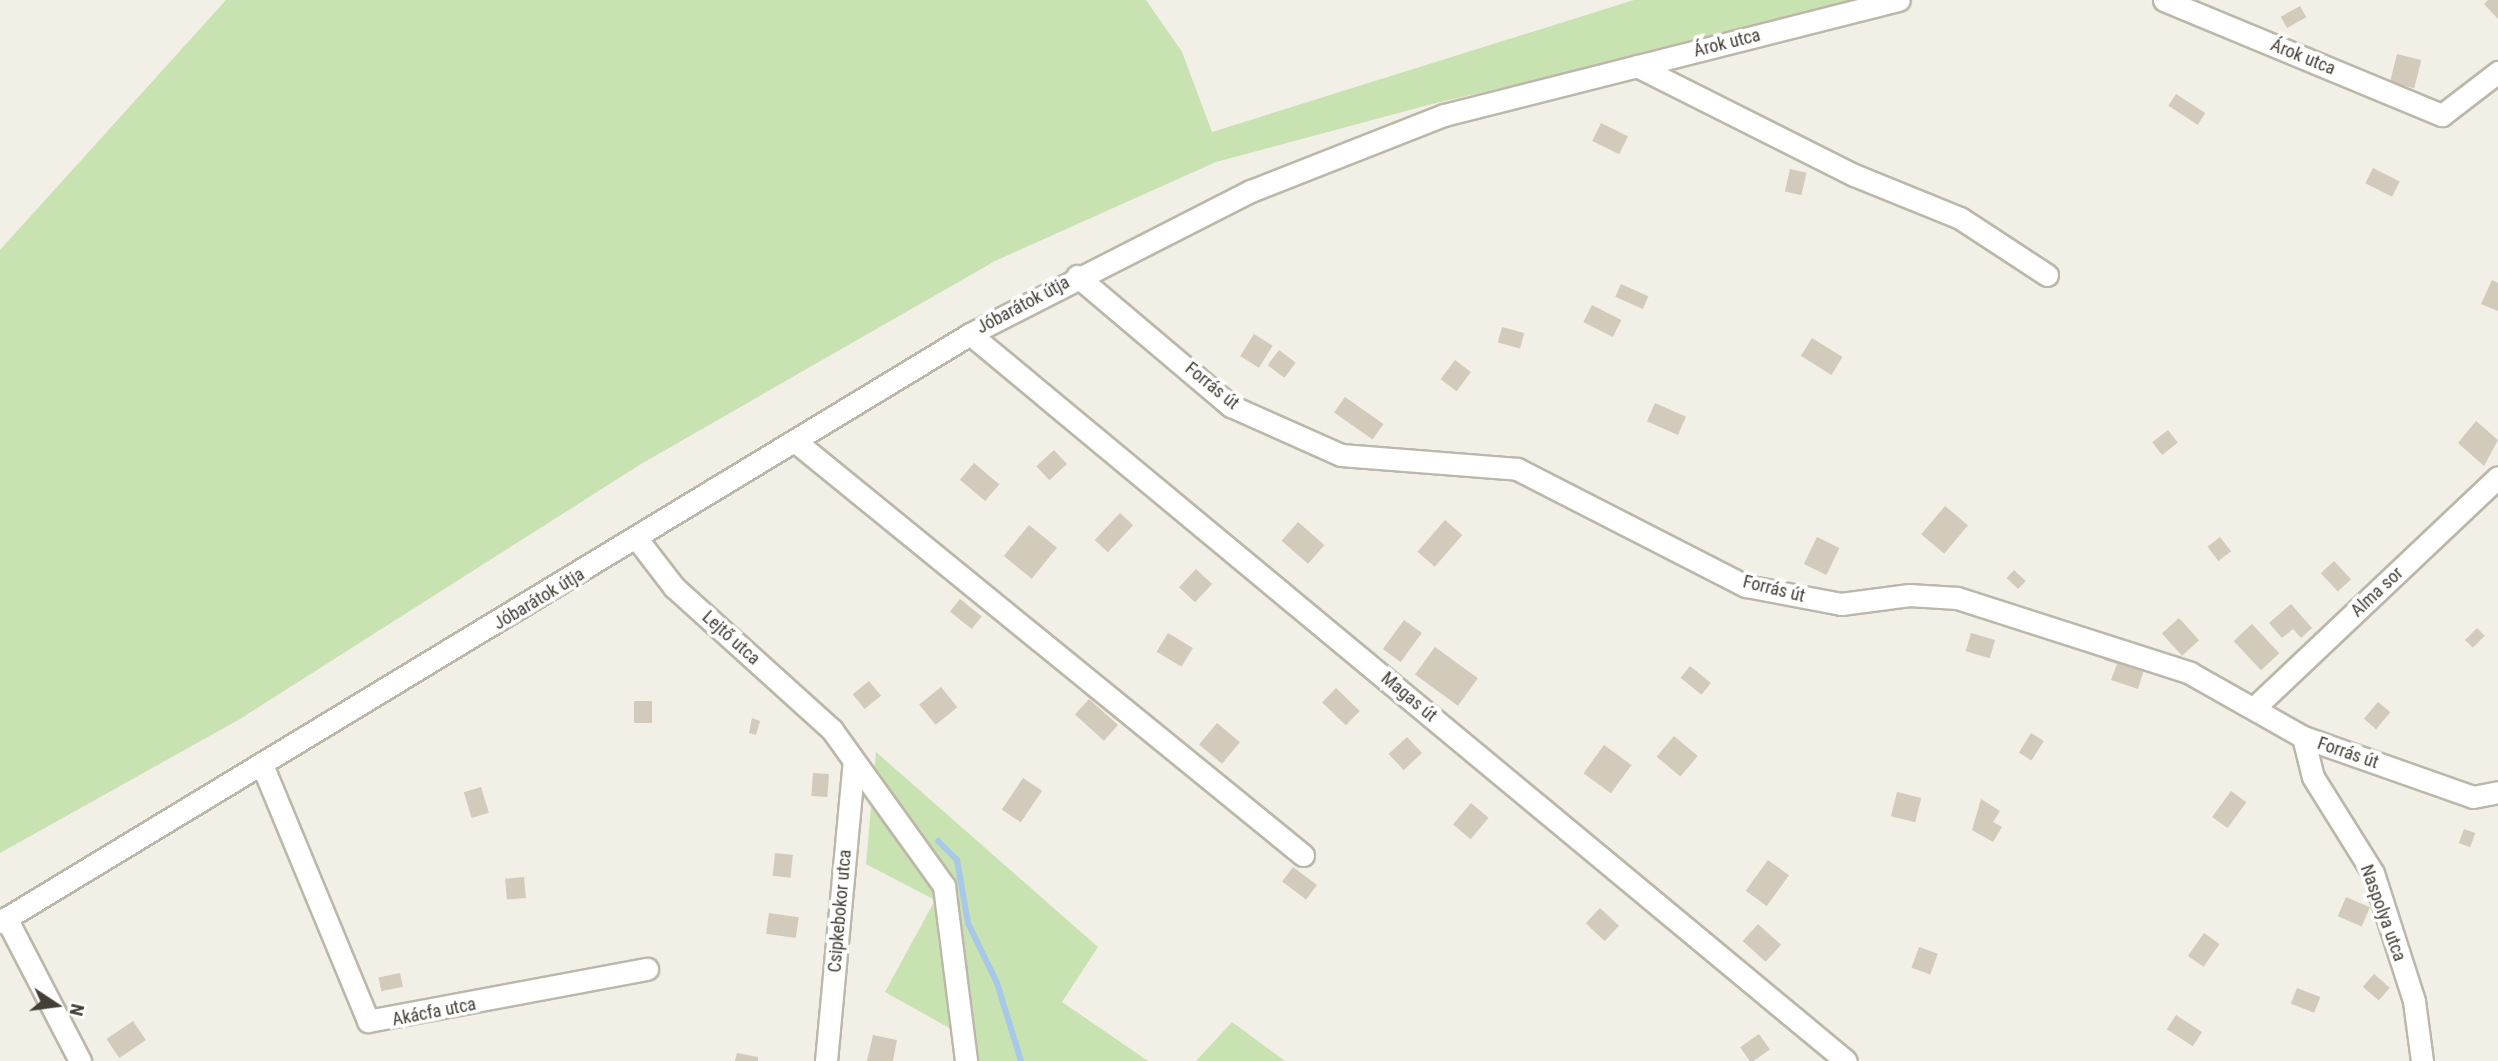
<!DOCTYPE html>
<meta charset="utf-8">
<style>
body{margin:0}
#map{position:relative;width:2498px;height:1061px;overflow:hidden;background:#f1efe6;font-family:"Roboto Condensed",sans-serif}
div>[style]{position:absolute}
.green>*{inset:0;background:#c8e2b2}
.stream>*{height:6px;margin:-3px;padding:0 3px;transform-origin:3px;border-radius:3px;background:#a7c8e9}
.building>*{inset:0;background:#d2cbbc;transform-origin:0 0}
.roads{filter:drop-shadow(2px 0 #bcb7a9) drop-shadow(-2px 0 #bcb7a9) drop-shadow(0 2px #bcb7a9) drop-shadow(0 -2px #bcb7a9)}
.minor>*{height:21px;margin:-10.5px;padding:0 10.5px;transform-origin:10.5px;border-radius:10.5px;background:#fff}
span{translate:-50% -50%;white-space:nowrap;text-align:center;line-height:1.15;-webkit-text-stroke:7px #fff;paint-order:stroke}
.street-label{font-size:18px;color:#433f36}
.north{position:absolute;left:21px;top:970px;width:70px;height:70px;-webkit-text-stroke:5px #fff;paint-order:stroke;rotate:103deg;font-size:19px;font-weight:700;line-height:28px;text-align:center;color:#433f36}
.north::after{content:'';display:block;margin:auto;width:24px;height:32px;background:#433f36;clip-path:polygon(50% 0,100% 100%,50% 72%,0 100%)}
</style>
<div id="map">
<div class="green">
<i style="clip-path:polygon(226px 0,1146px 0,1182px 52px,1212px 132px,1634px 0,1883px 0,1432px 104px,1216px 162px,995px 261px,641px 464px,240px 719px,0 853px,0 250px)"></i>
<i style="clip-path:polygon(876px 752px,1098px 947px,1062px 1002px,1148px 1061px,963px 1061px,951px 1029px,885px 992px,935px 900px,866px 864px)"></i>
<i style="clip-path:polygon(1232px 1022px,1285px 1061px,1196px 1061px)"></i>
</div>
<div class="stream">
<i style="left:938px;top:841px;width:27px;rotate:45deg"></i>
<i style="left:957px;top:860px;width:64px;rotate:80.1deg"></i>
<i style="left:968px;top:923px;width:67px;rotate:64.2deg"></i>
<i style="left:997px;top:983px;width:82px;rotate:72.9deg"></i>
</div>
<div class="building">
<i style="clip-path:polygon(2488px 0,2498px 0,2498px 19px,2484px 4px)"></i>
<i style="left:2300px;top:6px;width:13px;height:22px;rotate:61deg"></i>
<i style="left:2397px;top:54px;width:25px;height:29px;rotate:14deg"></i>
<i style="left:2176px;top:94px;width:35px;height:14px;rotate:33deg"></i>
<i style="left:1601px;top:123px;width:30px;height:20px;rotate:26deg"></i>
<i style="left:2373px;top:168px;width:30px;height:17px;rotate:27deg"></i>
<i style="left:1790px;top:169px;width:17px;height:23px;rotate:13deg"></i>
<i style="clip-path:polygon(2492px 280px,2498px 283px,2498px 311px,2481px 304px)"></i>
<i style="left:1621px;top:284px;width:30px;height:14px;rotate:24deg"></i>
<i style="left:1592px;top:305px;width:33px;height:19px;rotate:27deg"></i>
<i style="left:1502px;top:327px;width:23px;height:16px;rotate:15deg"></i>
<i style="left:1254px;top:334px;width:22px;height:26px;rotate:32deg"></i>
<i style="left:1812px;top:338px;width:36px;height:21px;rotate:32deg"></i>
<i style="left:1279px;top:350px;width:21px;height:19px;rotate:37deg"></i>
<i style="left:1455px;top:360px;width:20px;height:24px;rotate:37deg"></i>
<i style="left:1345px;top:397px;width:47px;height:19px;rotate:35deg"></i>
<i style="left:1655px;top:403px;width:34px;height:20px;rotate:24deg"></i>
<i style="clip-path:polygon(2476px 421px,2498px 440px,2484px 466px,2458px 443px)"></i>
<i style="left:2168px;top:430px;width:16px;height:20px;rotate:52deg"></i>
<i style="left:1054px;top:450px;width:19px;height:24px;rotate:47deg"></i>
<i style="left:974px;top:463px;width:33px;height:22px;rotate:40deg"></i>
<i style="left:1945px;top:506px;width:30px;height:37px;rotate:40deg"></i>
<i style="left:1120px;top:513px;width:18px;height:37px;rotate:43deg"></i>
<i style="left:1445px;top:520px;width:23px;height:42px;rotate:41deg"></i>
<i style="left:1298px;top:522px;width:35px;height:25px;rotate:41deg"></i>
<i style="left:1029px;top:525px;width:36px;height:40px;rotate:39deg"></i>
<i style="left:1817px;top:537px;width:25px;height:30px;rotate:26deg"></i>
<i style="left:2220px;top:537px;width:18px;height:16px;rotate:52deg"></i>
<i style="left:2334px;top:561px;width:25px;height:18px;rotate:47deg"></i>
<i style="left:1196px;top:569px;width:22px;height:25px;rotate:43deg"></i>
<i style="left:2014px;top:570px;width:16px;height:11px;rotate:43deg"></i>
<i style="left:960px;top:599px;width:28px;height:16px;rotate:39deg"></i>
<i style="clip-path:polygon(2291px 604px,2312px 628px,2301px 638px,2293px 629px,2282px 638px,2269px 623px)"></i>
<i style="left:2179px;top:618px;width:30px;height:23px;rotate:48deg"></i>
<i style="left:1404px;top:620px;width:22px;height:36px;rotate:36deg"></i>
<i style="left:2252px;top:624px;width:40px;height:25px;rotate:47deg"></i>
<i style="left:2477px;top:628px;width:11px;height:17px;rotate:45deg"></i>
<i style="left:1168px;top:633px;width:29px;height:22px;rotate:31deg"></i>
<i style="left:1971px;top:633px;width:25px;height:19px;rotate:16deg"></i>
<i style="left:1435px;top:647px;width:53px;height:34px;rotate:36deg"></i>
<i style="clip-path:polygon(2107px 650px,2146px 663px,2138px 689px,2111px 680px,2117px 664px,2104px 660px)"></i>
<i style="left:1690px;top:666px;width:27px;height:15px;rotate:39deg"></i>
<i style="left:869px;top:681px;width:19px;height:21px;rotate:51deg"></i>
<i style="left:941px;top:687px;width:26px;height:28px;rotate:51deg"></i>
<i style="left:1336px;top:688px;width:33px;height:20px;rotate:44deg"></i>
<i style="left:1089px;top:699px;width:39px;height:21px;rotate:42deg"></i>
<i style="left:634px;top:701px;width:18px;height:22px"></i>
<i style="left:2378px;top:702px;width:16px;height:22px;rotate:40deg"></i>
<i style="clip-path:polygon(752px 718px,760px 721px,756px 735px,749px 733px)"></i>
<i style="left:1217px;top:723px;width:30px;height:28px;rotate:40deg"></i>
<i style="left:2031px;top:733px;width:15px;height:23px;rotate:32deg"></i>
<i style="left:1674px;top:736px;width:31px;height:27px;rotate:40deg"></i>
<i style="left:1407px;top:737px;width:22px;height:25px;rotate:47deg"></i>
<i style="left:1604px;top:745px;width:34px;height:35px;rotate:36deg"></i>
<i style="left:813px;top:773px;width:16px;height:23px;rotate:4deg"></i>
<i style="left:1023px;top:778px;width:23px;height:38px;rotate:34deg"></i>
<i style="left:481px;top:787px;width:27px;height:18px;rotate:73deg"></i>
<i style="left:2231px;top:791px;width:19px;height:32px;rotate:36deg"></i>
<i style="left:1897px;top:792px;width:25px;height:25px;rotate:14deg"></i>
<i style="clip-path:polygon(1981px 799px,2000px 811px,1993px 822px,2002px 827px,1993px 842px,1972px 830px)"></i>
<i style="left:1471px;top:803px;width:23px;height:28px;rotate:40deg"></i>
<i style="left:2464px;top:829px;width:12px;height:15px;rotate:20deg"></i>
<i style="left:775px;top:853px;width:18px;height:23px;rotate:6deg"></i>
<i style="left:1768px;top:860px;width:26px;height:38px;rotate:36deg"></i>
<i style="left:1293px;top:867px;width:30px;height:18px;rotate:37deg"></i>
<i style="left:524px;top:877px;width:21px;height:19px;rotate:85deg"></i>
<i style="left:2346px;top:897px;width:26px;height:21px;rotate:23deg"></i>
<i style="left:1600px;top:908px;width:26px;height:21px;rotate:43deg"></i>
<i style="left:769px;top:913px;width:30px;height:21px;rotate:8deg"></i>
<i style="left:1758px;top:924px;width:31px;height:23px;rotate:42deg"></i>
<i style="left:2204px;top:933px;width:19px;height:28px;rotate:35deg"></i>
<i style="left:1919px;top:947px;width:20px;height:22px;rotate:20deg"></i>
<i style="left:400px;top:973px;width:14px;height:22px;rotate:78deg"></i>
<i style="left:2374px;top:974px;width:21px;height:17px;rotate:41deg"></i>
<i style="left:2297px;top:988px;width:25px;height:17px;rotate:21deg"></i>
<i style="left:2176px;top:1015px;width:31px;height:17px;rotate:33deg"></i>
<i style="left:133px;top:1021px;width:23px;height:32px;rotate:56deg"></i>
<i style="left:1759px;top:1034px;width:19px;height:23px;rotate:55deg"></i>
<i style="clip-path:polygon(873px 1035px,897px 1040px,893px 1061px,867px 1061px)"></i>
<i style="clip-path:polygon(737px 1053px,758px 1057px,758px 1061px,735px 1061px)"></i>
</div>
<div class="roads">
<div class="minor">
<i style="left:2164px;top:0;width:301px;rotate:22.5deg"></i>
<i style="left:2442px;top:115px;width:71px;rotate:-37.5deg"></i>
<i style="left:1637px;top:66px;width:243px;rotate:26.7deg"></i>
<i style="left:1854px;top:175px;width:114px;rotate:22.1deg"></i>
<i style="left:1960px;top:218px;width:104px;rotate:33.2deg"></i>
<i style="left:1077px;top:276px;width:202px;rotate:40.2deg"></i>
<i style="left:1231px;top:406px;width:120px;rotate:24deg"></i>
<i style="left:1341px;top:455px;width:177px;rotate:4.5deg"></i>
<i style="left:1517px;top:469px;width:257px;rotate:27.1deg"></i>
<i style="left:1746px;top:586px;width:97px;rotate:10.7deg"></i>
<i style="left:1841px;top:604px;width:69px;rotate:-7.5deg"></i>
<i style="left:1909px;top:595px;width:48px;rotate:3.6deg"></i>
<i style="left:1957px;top:598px;width:245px;rotate:17.8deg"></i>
<i style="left:2190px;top:673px;width:130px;rotate:29.5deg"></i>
<i style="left:2303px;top:737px;width:180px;rotate:19.4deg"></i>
<i style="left:2473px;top:797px;width:25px;rotate:-11deg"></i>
<i style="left:970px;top:334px;width:1138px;rotate:39.69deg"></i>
<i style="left:796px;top:442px;width:654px;rotate:39.17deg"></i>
<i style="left:637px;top:539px;width:61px;rotate:52.4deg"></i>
<i style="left:674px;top:587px;width:213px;rotate:42.1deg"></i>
<i style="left:832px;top:730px;width:192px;rotate:54.3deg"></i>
<i style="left:944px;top:886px;width:176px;rotate:82.8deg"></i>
<i style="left:2256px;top:706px;width:333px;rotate:-43.4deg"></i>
<i style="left:2303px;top:737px;width:41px;rotate:76deg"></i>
<i style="left:2313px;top:777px;width:113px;rotate:58deg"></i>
<i style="left:2373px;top:873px;width:134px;rotate:72.2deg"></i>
<i style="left:2414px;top:1001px;width:61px;rotate:82.4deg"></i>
<i style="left:263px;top:767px;width:275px;rotate:67.5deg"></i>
<i style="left:368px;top:1021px;width:284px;rotate:-10.6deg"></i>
<i style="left:6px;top:918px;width:161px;rotate:62.6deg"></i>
<i style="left:0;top:922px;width:1134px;rotate:-31.22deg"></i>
<i style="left:970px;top:334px;width:315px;rotate:-27deg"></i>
<i style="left:1251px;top:191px;width:207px;rotate:-21.5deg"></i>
<i style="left:1444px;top:115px;width:469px;rotate:-14.2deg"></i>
<i style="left:826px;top:1061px;width:300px;rotate:-84.7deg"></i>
</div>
</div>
<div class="street-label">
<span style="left:1727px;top:43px;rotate:-14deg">Árok utca</span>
<span style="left:2303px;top:57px;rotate:22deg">Árok utca</span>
<span style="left:1023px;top:305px;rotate:-28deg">Jóbarátok útja</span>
<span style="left:1212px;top:386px;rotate:39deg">Forrás út</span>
<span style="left:1774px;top:589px;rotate:14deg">Forrás út</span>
<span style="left:2377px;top:592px;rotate:-43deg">Alma sor</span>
<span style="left:539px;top:599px;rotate:-31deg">Jóbarátok útja</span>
<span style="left:731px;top:638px;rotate:42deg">Lejtő utca</span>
<span style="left:1409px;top:697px;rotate:40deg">Magas út</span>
<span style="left:2348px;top:753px;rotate:19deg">Forrás út</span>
<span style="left:840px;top:911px;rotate:-85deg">Csipkebokor utca</span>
<span style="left:2383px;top:913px;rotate:70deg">Naspolya utca</span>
<span style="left:434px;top:1012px;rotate:-11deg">Akácfa utca</span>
</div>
<div class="north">N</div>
</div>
